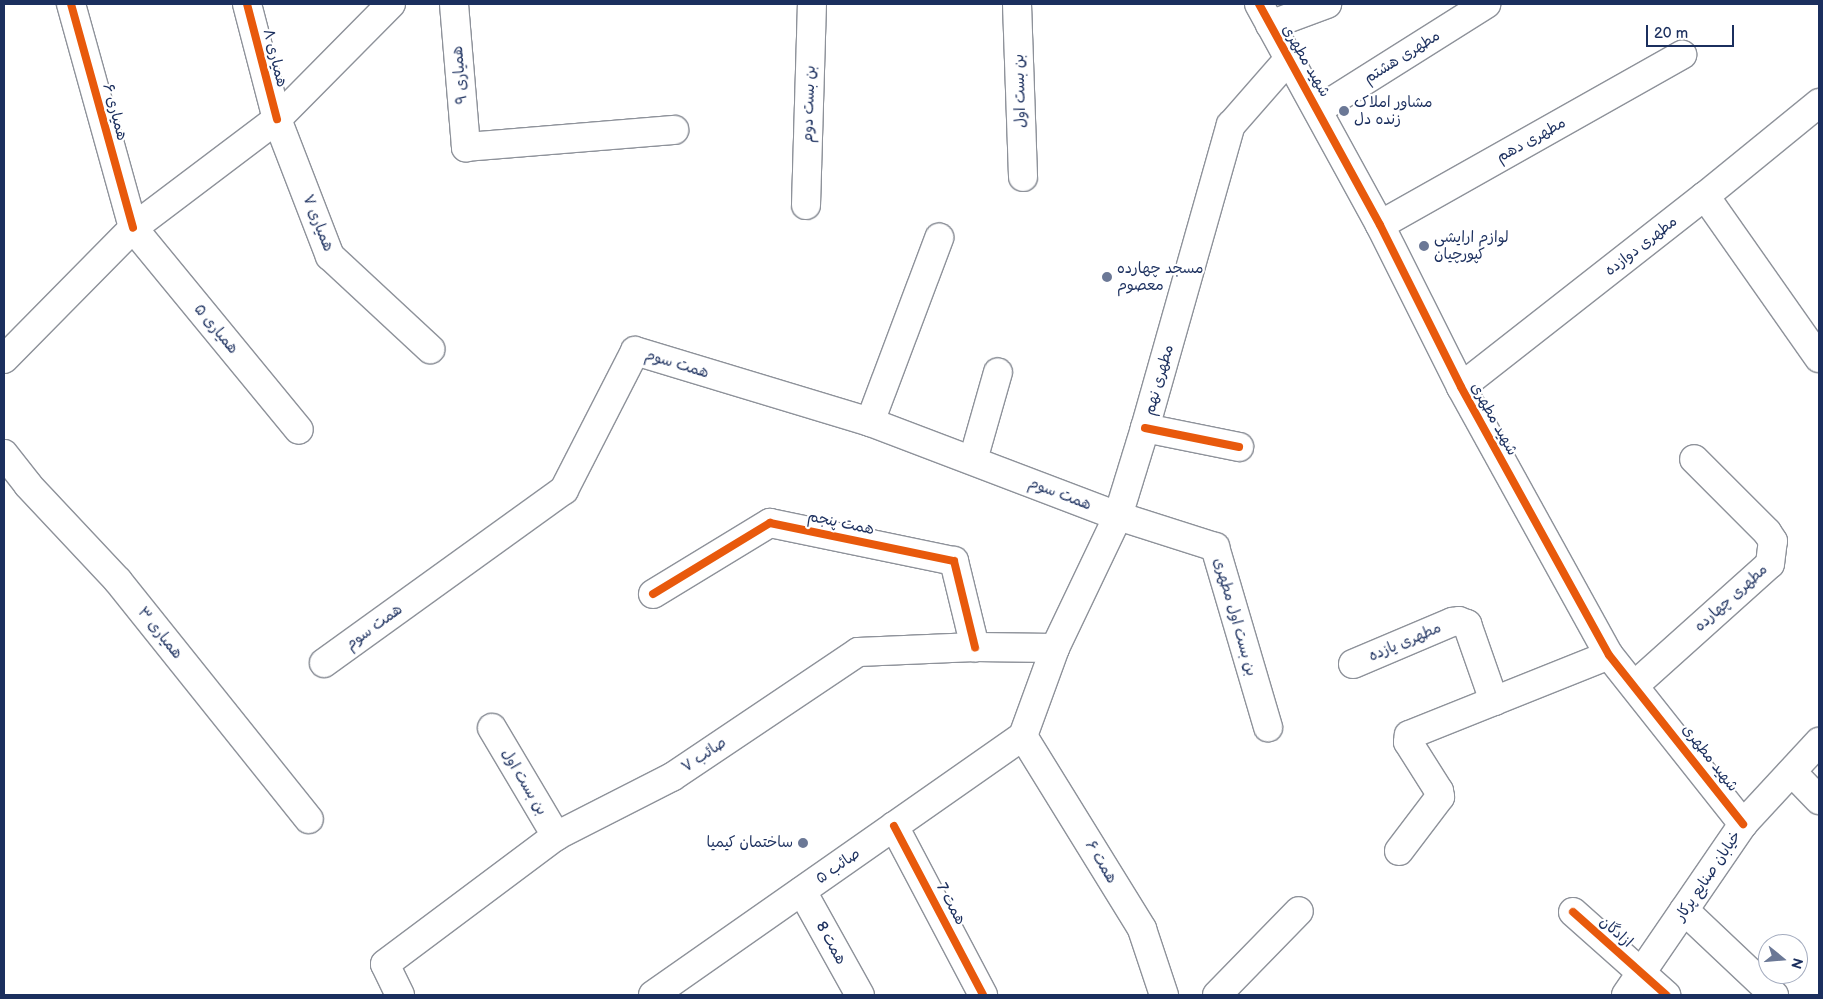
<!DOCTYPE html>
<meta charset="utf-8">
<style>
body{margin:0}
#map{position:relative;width:1823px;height:999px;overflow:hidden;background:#fff;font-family:"Balsamiq Sans","Playpen Sans Arabic",sans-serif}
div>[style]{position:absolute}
.roads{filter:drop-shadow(1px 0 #8e929a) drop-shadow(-1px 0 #8e929a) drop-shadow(0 1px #8e929a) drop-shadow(0 -1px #8e929a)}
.minor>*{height:28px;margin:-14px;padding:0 14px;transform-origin:14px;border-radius:14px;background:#fff}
.cycleway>*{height:8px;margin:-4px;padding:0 4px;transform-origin:4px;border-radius:4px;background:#e8590c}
.dots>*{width:14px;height:14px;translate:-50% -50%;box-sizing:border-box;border:2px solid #fff;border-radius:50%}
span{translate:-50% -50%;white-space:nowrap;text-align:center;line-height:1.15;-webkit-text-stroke:4.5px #fff;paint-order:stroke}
.street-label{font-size:15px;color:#1b2f5e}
.poi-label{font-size:15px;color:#1b2f5e}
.left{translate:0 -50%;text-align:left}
.right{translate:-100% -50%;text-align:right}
.frame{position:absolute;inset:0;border:5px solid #1b2f5e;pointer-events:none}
.north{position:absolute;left:1758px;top:934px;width:50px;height:50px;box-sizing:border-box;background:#fff;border:1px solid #a4acbf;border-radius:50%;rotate:107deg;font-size:14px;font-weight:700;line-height:20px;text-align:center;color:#1b2f5e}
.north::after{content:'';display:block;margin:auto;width:18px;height:22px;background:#6b7896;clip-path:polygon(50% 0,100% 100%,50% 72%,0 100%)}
.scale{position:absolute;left:1646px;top:25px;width:88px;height:22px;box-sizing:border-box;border:2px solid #1b2f5e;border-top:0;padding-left:6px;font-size:15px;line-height:18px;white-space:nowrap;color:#1b2f5e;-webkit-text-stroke:4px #fff;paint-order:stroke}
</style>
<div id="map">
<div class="roads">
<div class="minor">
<i style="left:71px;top:4px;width:232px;rotate:74.5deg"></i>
<i style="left:133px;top:228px;width:261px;rotate:50.6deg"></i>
<i style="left:247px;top:4px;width:119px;rotate:75.4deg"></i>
<i style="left:277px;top:119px;width:147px;rotate:68.9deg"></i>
<i style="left:330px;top:256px;width:137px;rotate:42.9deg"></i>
<i style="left:454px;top:4px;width:144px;rotate:85.2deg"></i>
<i style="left:466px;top:147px;width:209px;rotate:-4.7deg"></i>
<i style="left:1017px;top:4px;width:173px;rotate:88deg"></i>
<i style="left:1259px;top:4px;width:252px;rotate:61.3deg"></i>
<i style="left:1380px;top:225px;width:181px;rotate:63.4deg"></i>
<i style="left:1461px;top:387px;width:306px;rotate:61.1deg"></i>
<i style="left:1609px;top:655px;width:216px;rotate:51.6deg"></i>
<i style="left:1270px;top:25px;width:61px;rotate:-20.2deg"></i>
<i style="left:1318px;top:110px;width:199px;rotate:-32.2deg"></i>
<i style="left:1705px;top:196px;width:198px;rotate:54.9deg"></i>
<i style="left:806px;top:205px;width:201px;rotate:-88.3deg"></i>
<i style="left:1380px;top:225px;width:347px;rotate:-29.4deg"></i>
<i style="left:4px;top:359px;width:184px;rotate:-45.4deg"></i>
<i style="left:133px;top:228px;width:181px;rotate:-37.1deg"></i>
<i style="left:277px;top:119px;width:162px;rotate:-45.3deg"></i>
<i style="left:1461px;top:387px;width:310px;rotate:-38.1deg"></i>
<i style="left:1705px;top:196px;width:147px;rotate:-39.2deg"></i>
<i style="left:870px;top:422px;width:197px;rotate:-69.4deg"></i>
<i style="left:1145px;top:428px;width:96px;rotate:11.4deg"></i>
<i style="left:4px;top:454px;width:39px;rotate:52deg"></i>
<i style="left:28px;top:485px;width:132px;rotate:46.8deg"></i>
<i style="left:118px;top:581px;width:305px;rotate:51.3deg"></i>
<i style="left:973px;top:460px;width:91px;rotate:-74.1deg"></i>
<i style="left:653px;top:594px;width:137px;rotate:-31.3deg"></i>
<i style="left:770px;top:523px;width:188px;rotate:11.7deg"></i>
<i style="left:954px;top:561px;width:89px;rotate:76.3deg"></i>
<i style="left:324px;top:663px;width:296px;rotate:-35.8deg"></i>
<i style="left:564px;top:490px;width:156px;rotate:-62.9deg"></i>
<i style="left:635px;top:351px;width:245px;rotate:16.8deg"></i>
<i style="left:870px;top:422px;width:265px;rotate:20.8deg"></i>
<i style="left:1118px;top:516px;width:102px;rotate:17.7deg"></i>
<i style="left:1215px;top:547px;width:188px;rotate:73.6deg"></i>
<i style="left:1353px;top:664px;width:108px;rotate:-23deg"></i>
<i style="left:1452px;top:622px;width:7px;rotate:-8deg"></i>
<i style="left:1459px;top:621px;width:9px;rotate:21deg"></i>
<i style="left:1467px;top:624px;width:82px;rotate:70.7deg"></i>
<i style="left:1635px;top:685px;width:181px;rotate:-41.9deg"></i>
<i style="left:1770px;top:564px;width:23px;rotate:-83deg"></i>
<i style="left:1773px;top:541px;width:11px;rotate:-124deg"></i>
<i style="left:1767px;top:532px;width:103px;rotate:-135deg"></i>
<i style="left:492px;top:728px;width:126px;rotate:59.3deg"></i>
<i style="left:1023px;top:736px;width:94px;rotate:-70deg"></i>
<i style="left:1055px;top:648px;width:146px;rotate:-64.5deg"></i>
<i style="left:1118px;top:516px;width:92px;rotate:-72.9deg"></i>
<i style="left:1145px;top:428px;width:315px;rotate:-74.2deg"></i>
<i style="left:1231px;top:125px;width:86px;rotate:-48.8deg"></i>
<i style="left:1023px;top:736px;width:227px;rotate:58.3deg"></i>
<i style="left:1142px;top:929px;width:70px;rotate:71.6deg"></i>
<i style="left:1792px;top:772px;width:39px;rotate:46deg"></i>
<i style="left:894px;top:826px;width:191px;rotate:62.2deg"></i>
<i style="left:1399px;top:851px;width:68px;rotate:-52.8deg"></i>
<i style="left:1440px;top:797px;width:6px;rotate:-99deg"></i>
<i style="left:1439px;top:791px;width:58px;rotate:-122.3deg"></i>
<i style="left:1408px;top:742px;width:7px;rotate:-82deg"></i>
<i style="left:1409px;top:735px;width:215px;rotate:-21.8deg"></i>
<i style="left:802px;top:891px;width:119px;rotate:60.9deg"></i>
<i style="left:1684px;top:910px;width:124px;rotate:43.4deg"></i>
<i style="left:1573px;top:912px;width:125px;rotate:41.7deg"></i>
<i style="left:400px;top:995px;width:34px;rotate:-116deg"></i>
<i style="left:385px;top:964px;width:214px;rotate:-36.8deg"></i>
<i style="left:556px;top:836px;width:130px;rotate:-27deg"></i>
<i style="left:672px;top:777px;width:224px;rotate:-33.9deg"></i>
<i style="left:858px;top:652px;width:117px;rotate:-2.4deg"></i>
<i style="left:975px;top:647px;width:80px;rotate:0.7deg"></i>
<i style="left:653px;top:995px;width:452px;rotate:-35deg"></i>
<i style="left:1217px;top:995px;width:117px;rotate:-45.7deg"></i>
<i style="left:1626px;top:995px;width:207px;rotate:-55.6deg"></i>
<i style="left:1743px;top:824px;width:112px;rotate:-47.2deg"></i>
</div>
</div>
<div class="cycleway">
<i style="left:71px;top:4px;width:232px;rotate:74.5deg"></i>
<i style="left:247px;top:4px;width:119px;rotate:75.4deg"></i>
<i style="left:1259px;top:4px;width:252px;rotate:61.3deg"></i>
<i style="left:1380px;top:225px;width:181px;rotate:63.4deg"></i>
<i style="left:1461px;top:387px;width:306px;rotate:61.1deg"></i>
<i style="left:1609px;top:655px;width:216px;rotate:51.6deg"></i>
<i style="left:1145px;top:428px;width:96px;rotate:11.4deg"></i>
<i style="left:653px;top:594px;width:137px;rotate:-31.3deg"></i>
<i style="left:770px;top:523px;width:188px;rotate:11.7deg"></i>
<i style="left:954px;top:561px;width:89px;rotate:76.3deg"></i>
<i style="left:894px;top:826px;width:191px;rotate:62.2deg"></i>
<i style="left:1573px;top:912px;width:125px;rotate:41.7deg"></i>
</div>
<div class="dots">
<i style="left:1344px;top:111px;background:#6b7896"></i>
<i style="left:1424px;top:246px;background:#6b7896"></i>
<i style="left:1107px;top:277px;background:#6b7896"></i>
<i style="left:803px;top:843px;background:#6b7896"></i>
</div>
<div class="street-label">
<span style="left:1402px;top:57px;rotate:-32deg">مطهری هشتم</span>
<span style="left:275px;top:58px;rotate:76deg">همیاری ۸</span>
<span style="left:1306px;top:61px;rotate:60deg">شهید مطهری</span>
<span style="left:460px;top:75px;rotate:-95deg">همیاری ۹</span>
<span style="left:1020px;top:91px;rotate:-92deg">بن بست اول</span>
<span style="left:809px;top:104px;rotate:-88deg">بن بست دوم</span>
<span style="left:115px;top:112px;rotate:75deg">همیاری ۶</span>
<span style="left:1531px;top:140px;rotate:-29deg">مطهری دهم</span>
<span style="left:318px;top:223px;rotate:68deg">همیاری ۷</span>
<span style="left:1641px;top:246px;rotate:-38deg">مطهری دوازده</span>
<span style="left:216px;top:329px;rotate:50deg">همیاری ۵</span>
<span style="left:677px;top:364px;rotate:17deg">همت سوم</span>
<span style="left:1159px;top:380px;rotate:-74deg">مطهری نهم</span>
<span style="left:1494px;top:419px;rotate:61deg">شهید مطهری</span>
<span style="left:1060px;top:494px;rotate:21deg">همت سوم</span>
<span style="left:841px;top:523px;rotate:12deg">همت پنجم</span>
<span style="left:1731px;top:598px;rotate:-42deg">مطهری چهارده</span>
<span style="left:1235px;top:617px;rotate:74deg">بن بست اول مطهری</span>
<span style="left:374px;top:627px;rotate:-36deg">همت سوم</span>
<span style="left:160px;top:633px;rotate:51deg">همیاری ۳</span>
<span style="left:1405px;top:642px;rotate:-23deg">مطهری یازده</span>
<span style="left:704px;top:755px;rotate:-34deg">صائب ۷</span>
<span style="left:1710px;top:758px;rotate:52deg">شهید مطهری</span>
<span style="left:524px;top:782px;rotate:59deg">بن بست اول</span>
<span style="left:1101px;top:862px;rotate:59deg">همت ۶</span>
<span style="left:838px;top:866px;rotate:-35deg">صائب ۵</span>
<span style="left:1708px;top:876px;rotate:-56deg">خیابان صنایع پرکار</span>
<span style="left:951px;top:904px;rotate:62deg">همت 7</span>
<span style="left:1616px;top:932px;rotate:41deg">ازادگان</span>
<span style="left:831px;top:943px;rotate:61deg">همت 8</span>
</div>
<div class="poi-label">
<span class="left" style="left:1354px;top:111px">مشاور املاک<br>زنده دل</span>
<span class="left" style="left:1434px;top:246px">لوازم ارایشی<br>کپورچیان</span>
<span class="left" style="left:1117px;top:277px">مسجد چهارده<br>معصوم</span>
<span class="right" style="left:793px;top:843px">ساختمان کیمیا</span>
</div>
<div class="frame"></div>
<div class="north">N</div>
<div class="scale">20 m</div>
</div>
